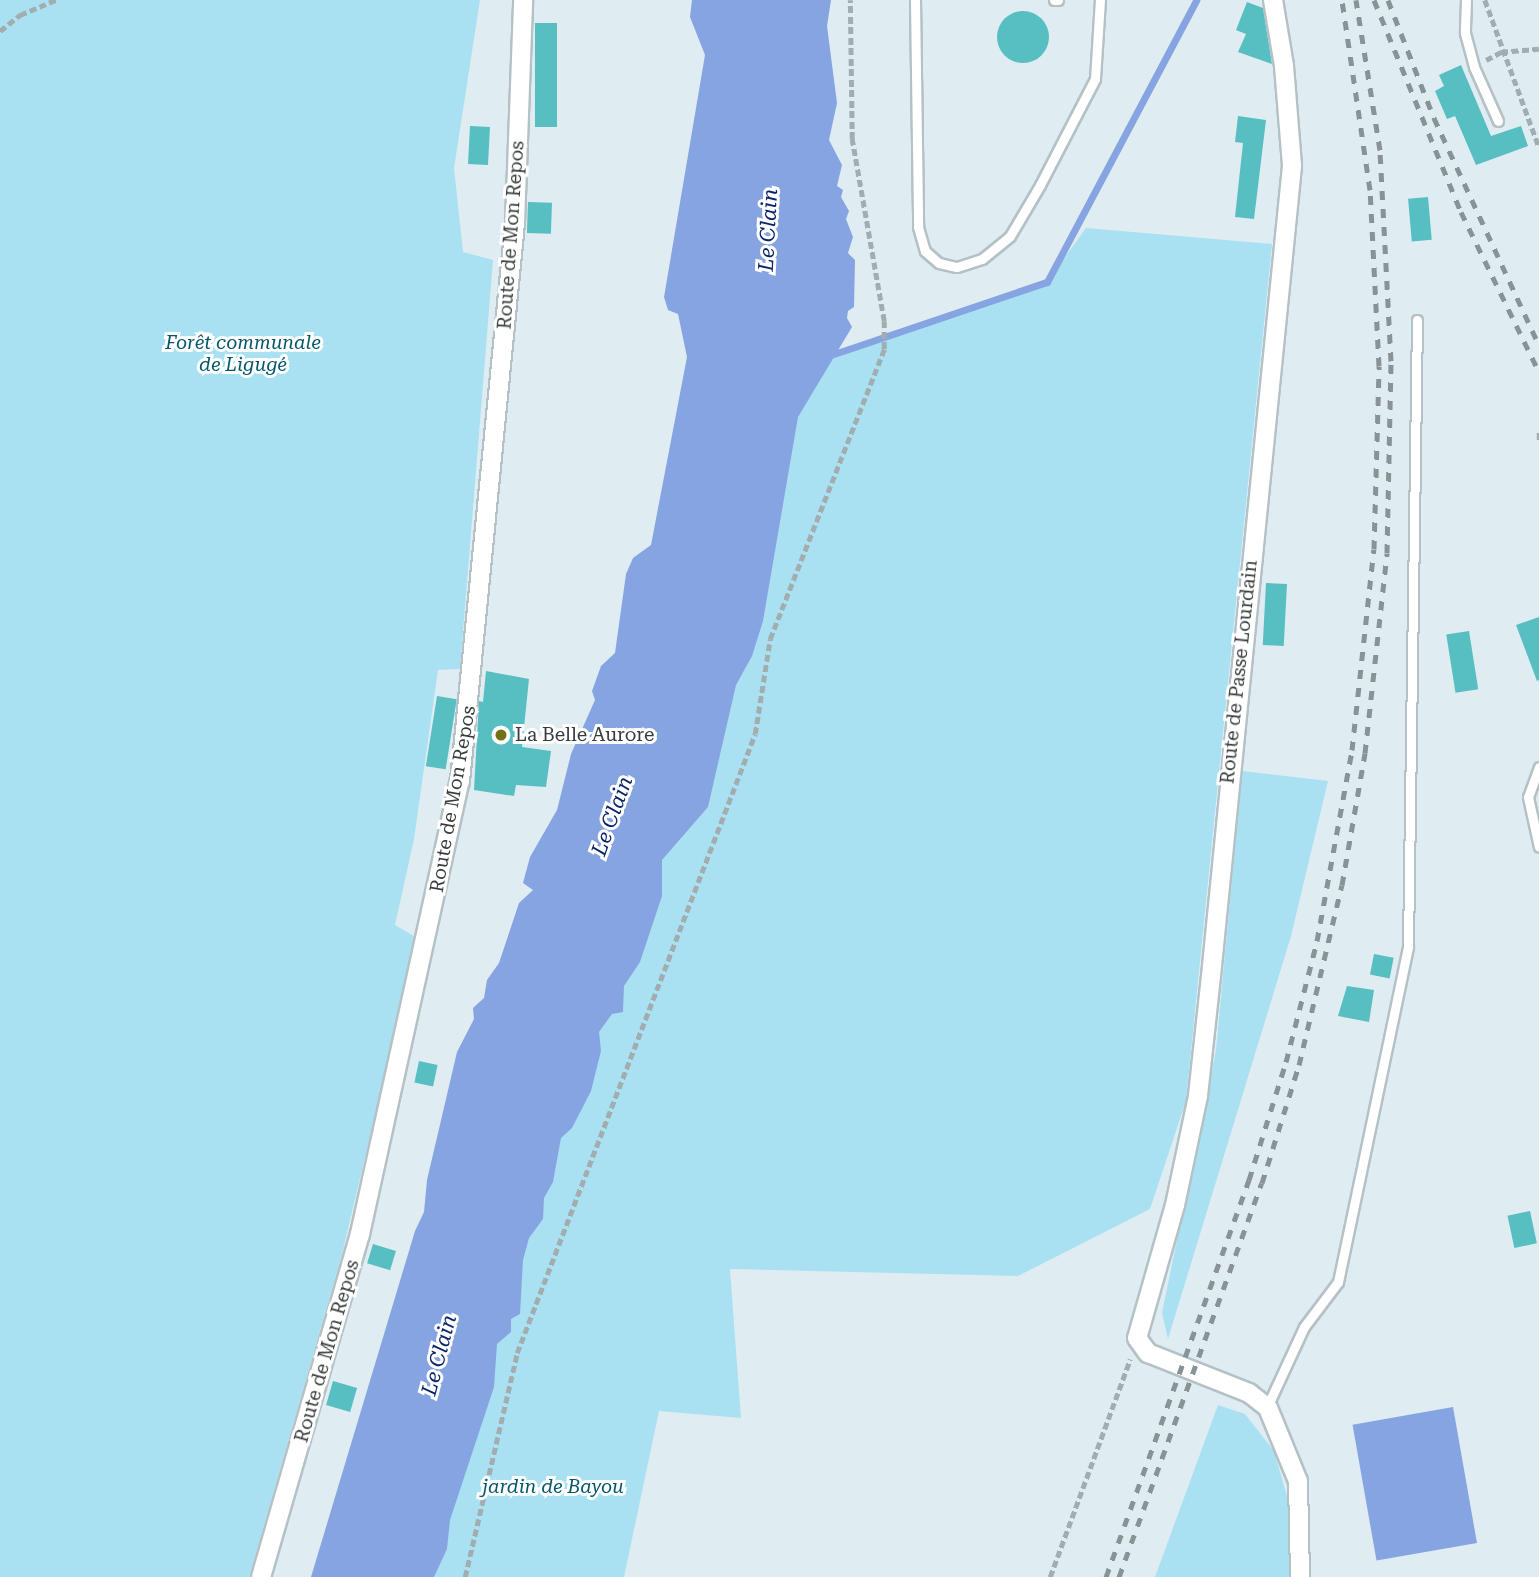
<!DOCTYPE html>
<meta charset="utf-8">
<style>
body{margin:0}
#map{position:relative;width:1539px;height:1577px;overflow:hidden;background:#dfecf1;font-family:"Roboto Serif",serif}
div>[style]{position:absolute}
.green>*{inset:0;background:#a9e1f3}
.water>*{inset:0;background:#86a4e1;transform-origin:0 0}
.stream>*{height:7px;margin:-3.5px;padding:0 3.5px;transform-origin:3.5px;border-radius:3.5px;background:#86a4e1}
.building>*{inset:0;background:#57bec1;transform-origin:0 0}
.round{border-radius:50%}
.path>*{height:4.5px;margin-top:-2.25px;transform-origin:0;background:repeating-linear-gradient(90deg,#a2adb0 0 7px,transparent 0 10.5px)}
.roads{filter:drop-shadow(2px 0 #b4c1c5) drop-shadow(-2px 0 #b4c1c5) drop-shadow(0 2px #b4c1c5) drop-shadow(0 -2px #b4c1c5)}
.lane>*{height:9px;margin:-4.5px;padding:0 4.5px;transform-origin:4.5px;border-radius:4.5px;background:#fff}
.street>*{height:18px;margin:-9px;padding:0 9px;transform-origin:9px;border-radius:9px;background:#fff}
.rail>*{height:5px;margin-top:-2.5px;transform-origin:0;background:repeating-linear-gradient(90deg,#899295 0 9px,transparent 0 18px)}
.dots>*{width:19px;height:19px;translate:-50% -50%;box-sizing:border-box;border:4px solid #fff;border-radius:50%}
span{translate:-50% -50%;white-space:nowrap;text-align:center;line-height:1.15;-webkit-text-stroke:6px #fff;paint-order:stroke}
.street-label{font-size:19px;color:#363c3d}
.park-label{font-size:19px;color:#025669;font-style:italic}
.poi-label{font-size:19px;color:#363c3d}
.left{translate:0 -50%;text-align:left}
.water-label{font-size:21px;color:#072369;font-style:italic}
</style>
<div id="map">
<div class="green">
<i style="clip-path:polygon(0 0,480px 0,454px 168px,463px 252px,493px 260px,460px 669px,438px 670px,414px 839px,395px 925px,417px 938px,342px 1254px,249px 1577px,0 1577px)"></i>
<i style="clip-path:polygon(1086px 228px,1272px 244px,1186px 1101px,1150px 1209px,1018px 1276px,730px 1269px,741px 1418px,659px 1411px,624px 1577px,403px 1577px,763px 384px,1047px 282px)"></i>
<i style="clip-path:polygon(1242px 771px,1328px 781px,1291px 936px,1168px 1339px,1162px 1313px,1216px 1050px)"></i>
<i style="clip-path:polygon(1218px 1405px,1245px 1414px,1274px 1451px,1292px 1514px,1290px 1577px,1155px 1577px)"></i>
</div>
<div class="water">
<i style="clip-path:polygon(692px 0,831px 0,827px 26px,837px 103px,829px 140px,842px 165px,837px 186px,843px 190px,841px 197px,849px 211px,846px 219px,853px 237px,848px 253px,855px 260px,854px 307px,848px 311px,847px 318px,852px 327px,798px 417px,763px 621px,752px 656px,736px 685px,708px 807px,662px 860px,662px 896px,640px 962px,624px 986px,623px 1012px,612px 1014px,599px 1032px,601px 1051px,591px 1091px,572px 1128px,561px 1138px,553px 1182px,544px 1198px,543px 1219px,529px 1238px,523px 1260px,520px 1314px,511px 1319px,511px 1332px,497px 1344px,494px 1387px,450px 1520px,447px 1549px,434px 1577px,311px 1577px,415px 1231px,424px 1212px,427px 1180px,457px 1052px,474px 1019px,473px 1008px,484px 998px,487px 980px,499px 963px,519px 903px,533px 890px,523px 883px,530px 857px,557px 810px,571px 754px,595px 700px,592px 691px,601px 666px,615px 653px,626px 574px,633px 558px,651px 545px,687px 357px,678px 314px,668px 310px,664px 297px,705px 55px,690px 17px)"></i>
<i style="left:1453px;top:1407px;width:138px;height:102px;rotate:80deg"></i>
</div>
<div class="stream">
<i style="left:831px;top:355px;width:228px;rotate:-18.7deg"></i>
<i style="left:1047px;top:282px;width:319px;rotate:-62.1deg"></i>
</div>
<div class="building">
<i style="clip-path:polygon(1247px 2px,1263px 8px,1272px 64px,1238px 52px,1246px 34px,1236px 30px)"></i>
<i class="round" style="left:997px;top:11px;width:52px;height:52px"></i>
<i style="left:535px;top:23px;width:22px;height:104px"></i>
<i style="clip-path:polygon(1461px 65px,1491px 136px,1521px 126px,1528px 146px,1476px 165px,1455px 116px,1447px 119px,1435px 91px,1444px 86px,1439px 75px)"></i>
<i style="clip-path:polygon(1238px 116px,1266px 120px,1254px 219px,1235px 217px,1243px 143px,1235px 142px)"></i>
<i style="left:470px;top:126px;width:20px;height:38px;rotate:3deg"></i>
<i style="left:1428px;top:197px;width:43px;height:20px;rotate:85deg"></i>
<i style="left:528px;top:202px;width:24px;height:31px;rotate:2deg"></i>
<i style="left:1266px;top:583px;width:21px;height:62px;rotate:3deg"></i>
<i style="clip-path:polygon(1539px 617px,1539px 680px,1537px 681px,1516px 625px)"></i>
<i style="left:1469px;top:631px;width:59px;height:23px;rotate:81deg"></i>
<i style="clip-path:polygon(486px 671px,529px 679px,522px 747px,551px 751px,546px 787px,516px 785px,514px 796px,474px 790px,479px 701px,483px 702px)"></i>
<i style="left:437px;top:696px;width:20px;height:71px;rotate:9deg"></i>
<i style="left:1374px;top:954px;width:20px;height:21px;rotate:11deg"></i>
<i style="clip-path:polygon(1347px 986px,1374px 990px,1369px 1022px,1338px 1016px)"></i>
<i style="left:419px;top:1061px;width:19px;height:22px;rotate:12deg"></i>
<i style="left:1530px;top:1211px;width:33px;height:23px;rotate:78deg"></i>
<i style="left:373px;top:1244px;width:24px;height:20px;rotate:17deg"></i>
<i style="left:333px;top:1381px;width:25px;height:25px;rotate:16deg"></i>
</div>
<div class="path">
<i style="left:1485px;top:0;width:157px;rotate:69.8deg"></i>
<i style="left:0;top:31px;width:26px;rotate:-39deg"></i>
<i style="left:20px;top:15px;width:39px;rotate:-23deg"></i>
<i style="left:1486px;top:60px;width:17px;rotate:-28deg"></i>
<i style="left:1501px;top:52px;width:38px;rotate:-5deg"></i>
<i style="left:1539px;top:440px;width:10px;rotate:-90deg"></i>
<i style="left:465px;top:1577px;width:230px;rotate:-76.9deg"></i>
<i style="left:517px;top:1353px;width:663px;rotate:-68.97deg"></i>
<i style="left:755px;top:734px;width:96px;rotate:-81deg"></i>
<i style="left:770px;top:639px;width:312px;rotate:-68.5deg"></i>
<i style="left:884px;top:349px;width:28px;rotate:-90deg"></i>
<i style="left:884px;top:321px;width:185px;rotate:-100deg"></i>
<i style="left:852px;top:139px;width:139px;rotate:-90.8deg"></i>
<i style="left:1050px;top:1577px;width:232px;rotate:-69.8deg"></i>
</div>
<div class="roads">
<div class="lane">
<i style="left:915px;top:0;width:227px;rotate:89.2deg"></i>
<i style="left:918px;top:227px;width:25px;rotate:74deg"></i>
<i style="left:925px;top:251px;width:18px;rotate:41deg"></i>
<i style="left:939px;top:263px;width:18px;rotate:13deg"></i>
<i style="left:957px;top:267px;width:26px;rotate:-18deg"></i>
<i style="left:982px;top:259px;width:36px;rotate:-39deg"></i>
<i style="left:1010px;top:236px;width:59px;rotate:-59.5deg"></i>
<i style="left:1040px;top:185px;width:119px;rotate:-62.6deg"></i>
<i style="left:1095px;top:79px;width:79px;rotate:-86.4deg"></i>
<i style="left:1054px;top:0;width:4px"></i>
<i style="left:1466px;top:0;width:33px;rotate:92deg"></i>
<i style="left:1465px;top:33px;width:35px;rotate:75deg"></i>
<i style="left:1474px;top:67px;width:59px;rotate:66deg"></i>
<i style="left:1539px;top:767px;width:32px;rotate:110deg"></i>
<i style="left:1528px;top:797px;width:51px;rotate:77.6deg"></i>
<i style="left:1267px;top:1407px;width:88px;rotate:-65.2deg"></i>
<i style="left:1304px;top:1327px;width:56px;rotate:-52.9deg"></i>
<i style="left:1338px;top:1282px;width:342px;rotate:-78.2deg"></i>
<i style="left:1408px;top:947px;width:627px;rotate:-89.18deg"></i>
</div>
<div class="street">
<i style="left:1273px;top:0;width:67px;rotate:80.5deg"></i>
<i style="left:1284px;top:66px;width:100px;rotate:85.4deg"></i>
<i style="left:1292px;top:166px;width:814px;rotate:95.71deg"></i>
<i style="left:1211px;top:976px;width:121px;rotate:96.2deg"></i>
<i style="left:1198px;top:1096px;width:111px;rotate:101.9deg"></i>
<i style="left:1175px;top:1205px;width:138px;rotate:105.9deg"></i>
<i style="left:1137px;top:1338px;width:19px;rotate:54deg"></i>
<i style="left:1148px;top:1353px;width:109px;rotate:21.6deg"></i>
<i style="left:1249px;top:1393px;width:24px;rotate:38deg"></i>
<i style="left:1268px;top:1408px;width:79px;rotate:67.7deg"></i>
<i style="left:1298px;top:1481px;width:96px;rotate:88.8deg"></i>
<i style="left:261px;top:1577px;width:357px;rotate:-73.9deg"></i>
<i style="left:360px;top:1234px;width:464px;rotate:-77.6deg"></i>
<i style="left:460px;top:781px;width:561px;rotate:-84.37deg"></i>
<i style="left:515px;top:223px;width:223px;rotate:-87.9deg"></i>
</div>
</div>
<div class="rail">
<i style="left:1374px;top:0;width:229px;rotate:67.7deg"></i>
<i style="left:1461px;top:212px;width:178px;rotate:64deg"></i>
<i style="left:1388px;top:0;width:127px;rotate:68.7deg"></i>
<i style="left:1434px;top:118px;width:250px;rotate:65.2deg"></i>
<i style="left:1106px;top:1577px;width:422px;rotate:-70.2deg"></i>
<i style="left:1249px;top:1180px;width:124px;rotate:-72.6deg"></i>
<i style="left:1286px;top:1062px;width:125px;rotate:-75.6deg"></i>
<i style="left:1317px;top:941px;width:194px;rotate:-79.6deg"></i>
<i style="left:1352px;top:750px;width:202px;rotate:-83.8deg"></i>
<i style="left:1374px;top:549px;width:183px;rotate:-88.4deg"></i>
<i style="left:1379px;top:366px;width:176px;rotate:-92.9deg"></i>
<i style="left:1370px;top:190px;width:192px;rotate:-98.4deg"></i>
<i style="left:1119px;top:1577px;width:419px;rotate:-70.1deg"></i>
<i style="left:1262px;top:1183px;width:124px;rotate:-72.6deg"></i>
<i style="left:1299px;top:1065px;width:185px;rotate:-76.6deg"></i>
<i style="left:1342px;top:885px;width:134px;rotate:-80.1deg"></i>
<i style="left:1365px;top:753px;width:201px;rotate:-83.7deg"></i>
<i style="left:1387px;top:553px;width:192px;rotate:-88.8deg"></i>
<i style="left:1391px;top:361px;width:211px;rotate:-93deg"></i>
<i style="left:1380px;top:150px;width:152px;rotate:-99.1deg"></i>
</div>
<div class="dots">
<i style="left:501px;top:735px;background:#727114"></i>
</div>
<div class="street-label">
<span style="left:511px;top:235px;rotate:-86deg">Route de Mon Repos</span>
<span style="left:1239px;top:672px;rotate:-84deg">Route de Passe Lourdain</span>
<span style="left:453px;top:799px;rotate:-80deg">Route de Mon Repos</span>
<span style="left:327px;top:1351px;rotate:-74deg">Route de Mon Repos</span>
</div>
<div class="park-label">
<span style="left:243px;top:354px">Forêt communale<br>de Ligugé</span>
<span style="left:553px;top:1487px">jardin de Bayou</span>
</div>
<div class="poi-label">
<span class="left" style="left:515px;top:735px">La Belle Aurore</span>
</div>
<div class="water-label">
<span style="left:768px;top:230px;rotate:-87deg">Le Clain</span>
<span style="left:612px;top:816px;rotate:-70deg">Le Clain</span>
<span style="left:439px;top:1355px;rotate:-75deg">Le Clain</span>
</div>
</div>
